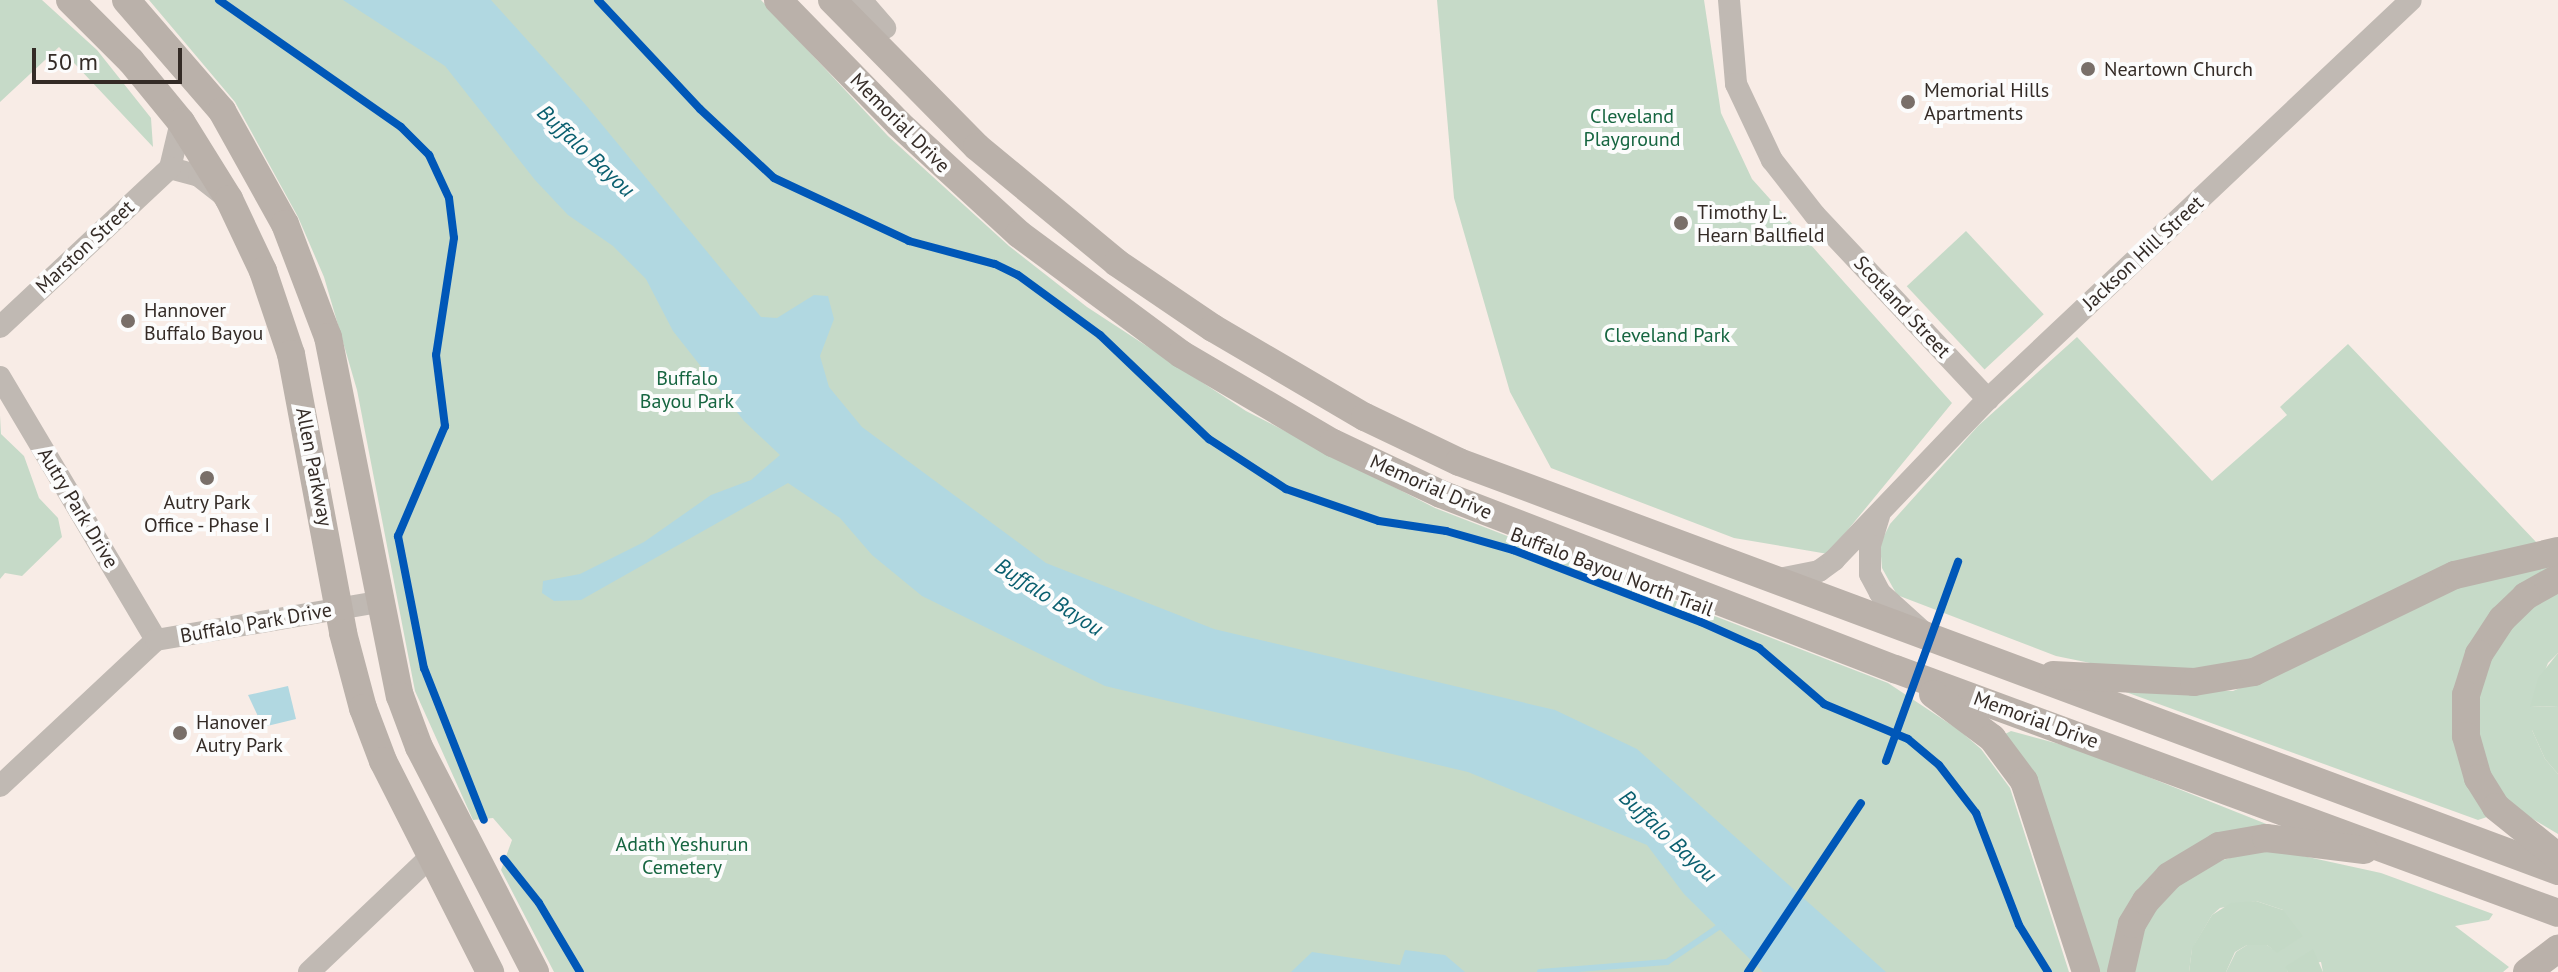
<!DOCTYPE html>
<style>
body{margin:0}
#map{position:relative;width:2558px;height:972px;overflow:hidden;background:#f8ece6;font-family:"PT Sans",sans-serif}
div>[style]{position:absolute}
.green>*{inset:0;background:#c6dac8;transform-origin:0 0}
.forest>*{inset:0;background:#c4d9c6}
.water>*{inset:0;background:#b1d8e1}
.stream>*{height:6px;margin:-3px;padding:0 3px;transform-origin:3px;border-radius:3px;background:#b1d8e1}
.minor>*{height:22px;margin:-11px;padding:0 11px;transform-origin:11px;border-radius:11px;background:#c0b9b3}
.major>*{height:28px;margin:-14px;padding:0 14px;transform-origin:14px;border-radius:14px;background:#bab1aa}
.cycleway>*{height:8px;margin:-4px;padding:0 4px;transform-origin:4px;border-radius:4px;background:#0057b8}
.dots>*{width:22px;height:22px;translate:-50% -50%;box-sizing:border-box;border:4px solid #fcfcfc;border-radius:50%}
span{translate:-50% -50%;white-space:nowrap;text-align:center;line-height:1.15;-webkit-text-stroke:8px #fcfcfc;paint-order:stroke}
.poi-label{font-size:20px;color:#342b26}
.left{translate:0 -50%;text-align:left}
.park-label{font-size:20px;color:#166540}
.street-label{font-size:20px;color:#342b26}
.water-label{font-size:22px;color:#0a5f6f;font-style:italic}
.scale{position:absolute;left:32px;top:48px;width:150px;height:36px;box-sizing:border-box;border:4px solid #342b26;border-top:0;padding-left:10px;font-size:24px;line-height:28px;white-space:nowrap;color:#342b26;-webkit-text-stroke:6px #fcfcfc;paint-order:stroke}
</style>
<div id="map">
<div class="green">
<i style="clip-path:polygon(0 0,42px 0,97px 50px,151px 118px,153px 147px,59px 47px,0 102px)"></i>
<i style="clip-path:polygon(149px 0,761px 0,888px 136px,1009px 246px,1087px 307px,1246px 411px,1435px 508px,1888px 683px,1959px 730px,1981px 749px,2010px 788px,2069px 972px,554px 972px,501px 870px,512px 840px,493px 818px,473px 820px,415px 691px,357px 390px,324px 277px,298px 217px,235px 102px)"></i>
<i style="clip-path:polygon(1437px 0,1704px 0,1721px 113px,1752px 179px,1952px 403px,1828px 554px,1734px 538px,1551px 468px,1510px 392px,1454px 198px)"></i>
<i style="left:1966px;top:231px;width:114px;height:81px;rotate:47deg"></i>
<i style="clip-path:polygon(2077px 337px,2212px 481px,2287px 415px,2280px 407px,2348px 344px,2537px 543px,2294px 648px,2202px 674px,2110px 667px,2056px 656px,1897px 595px,1882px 568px,1880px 544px,1890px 524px,1978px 426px)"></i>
<i style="clip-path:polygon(0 415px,1px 434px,24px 456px,39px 498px,58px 518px,62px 537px,22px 576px,5px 573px,0 579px)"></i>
<i style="clip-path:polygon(2558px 560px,2468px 649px,2487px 817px,2478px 820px,2112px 687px,2233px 691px,2324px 652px,2445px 590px)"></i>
<i style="clip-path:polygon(2558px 589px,2558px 653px,2548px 663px,2531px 707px,2558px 706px,2558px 730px,2532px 730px,2545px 759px,2558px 774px,2558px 834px,2513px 807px,2488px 774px,2473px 712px,2493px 644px,2510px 623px)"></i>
<i style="clip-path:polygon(2011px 731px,2078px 749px,2274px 827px,2205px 842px,2110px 972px,2093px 972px,2005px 734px)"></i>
<i style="clip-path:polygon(2266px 848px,2381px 873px,2493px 914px,2489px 920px,2455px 926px,2509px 967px,2503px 972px,2323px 972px,2321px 962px,2286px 967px,2288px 972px,2226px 972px,2236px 952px,2247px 945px,2267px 945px,2277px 952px,2283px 910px,2256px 901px,2220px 908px,2212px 915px,2192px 949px,2189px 972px,2128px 972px,2144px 921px,2194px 868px)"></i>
</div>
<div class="forest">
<i style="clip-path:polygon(2558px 653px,2558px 706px,2530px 707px,2538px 678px)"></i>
<i style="clip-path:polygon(2532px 730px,2558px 730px,2558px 774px,2545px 759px)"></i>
<i style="clip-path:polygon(2256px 901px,2283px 910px,2303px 936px,2277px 953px,2267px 945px,2247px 945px,2235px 952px,2226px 972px,2189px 972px,2192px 948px,2212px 915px,2231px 903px)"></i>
<i style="clip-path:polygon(2313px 949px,2323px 972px,2288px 972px,2285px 967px)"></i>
</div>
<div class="water">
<i style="clip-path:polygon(343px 0,491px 0,585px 104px,761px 317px,777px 318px,814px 295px,828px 296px,834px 319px,820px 356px,829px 387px,862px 427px,1046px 563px,1214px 629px,1555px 710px,1637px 749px,1886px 972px,1763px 972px,1684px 894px,1647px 845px,1468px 772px,1105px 686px,922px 596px,872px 555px,840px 518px,788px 483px,581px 600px,554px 601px,542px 593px,543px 581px,580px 574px,644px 542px,711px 495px,751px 480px,780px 455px,744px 421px,673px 331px,646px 279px,613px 246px,568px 215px,535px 180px,445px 66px)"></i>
<i style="clip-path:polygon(288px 686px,296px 719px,263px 727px,248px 695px)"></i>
<i style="clip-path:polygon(1405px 950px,1445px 955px,1465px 972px,1291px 972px,1312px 952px,1400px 965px)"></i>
</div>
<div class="stream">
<i style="left:1540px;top:972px;width:127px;rotate:-4.5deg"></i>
<i style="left:1667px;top:962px;width:68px;rotate:-34.2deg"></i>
</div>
<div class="minor">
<i style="left:861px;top:0;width:37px;rotate:49deg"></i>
<i style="left:1729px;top:0;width:84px;rotate:85.2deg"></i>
<i style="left:1736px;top:84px;width:84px;rotate:64.7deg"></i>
<i style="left:1772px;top:160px;width:70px;rotate:52deg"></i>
<i style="left:1815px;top:215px;width:253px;rotate:46.8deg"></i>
<i style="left:170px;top:168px;width:30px;rotate:15deg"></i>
<i style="left:199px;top:176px;width:28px;rotate:38deg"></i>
<i style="left:170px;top:168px;width:47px;rotate:-76.6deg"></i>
<i style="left:0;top:327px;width:233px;rotate:-43.1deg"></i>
<i style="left:0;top:377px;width:306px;rotate:59.3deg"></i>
<i style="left:1879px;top:516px;width:30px;rotate:107deg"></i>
<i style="left:1870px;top:545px;width:29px;rotate:90deg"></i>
<i style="left:1870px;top:574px;width:21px;rotate:62deg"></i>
<i style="left:1880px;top:593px;width:57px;rotate:42.1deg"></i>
<i style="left:1774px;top:580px;width:46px;rotate:-11.3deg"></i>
<i style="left:1819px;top:571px;width:19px;rotate:-36deg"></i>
<i style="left:1834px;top:560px;width:223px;rotate:-46.3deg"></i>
<i style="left:1988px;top:399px;width:581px;rotate:-43.33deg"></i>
<i style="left:0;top:786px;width:214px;rotate:-43.1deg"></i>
<i style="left:156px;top:640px;width:226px;rotate:-9.7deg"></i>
<i style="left:309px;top:972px;width:167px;rotate:-43.5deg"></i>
</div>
<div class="major">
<i style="left:70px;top:0;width:86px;rotate:45deg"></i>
<i style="left:131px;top:61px;width:79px;rotate:50.7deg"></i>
<i style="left:181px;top:122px;width:91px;rotate:58.1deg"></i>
<i style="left:229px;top:199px;width:80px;rotate:64.7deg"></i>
<i style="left:263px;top:271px;width:88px;rotate:71.4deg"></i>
<i style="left:291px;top:354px;width:284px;rotate:79.4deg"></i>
<i style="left:343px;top:633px;width:78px;rotate:75.1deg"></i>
<i style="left:363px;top:708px;width:57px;rotate:69.3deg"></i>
<i style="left:383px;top:761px;width:237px;rotate:63.1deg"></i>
<i style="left:126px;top:0;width:147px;rotate:49.1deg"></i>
<i style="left:222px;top:111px;width:129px;rotate:60.9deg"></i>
<i style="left:285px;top:224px;width:121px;rotate:69.2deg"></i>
<i style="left:328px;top:337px;width:366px;rotate:78.7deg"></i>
<i style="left:400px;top:696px;width:54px;rotate:69.6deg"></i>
<i style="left:419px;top:747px;width:253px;rotate:62.7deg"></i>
<i style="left:778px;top:0;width:173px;rotate:45.7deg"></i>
<i style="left:899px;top:124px;width:163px;rotate:42.5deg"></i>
<i style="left:1019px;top:234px;width:202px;rotate:36.5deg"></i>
<i style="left:1181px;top:354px;width:176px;rotate:30.4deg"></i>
<i style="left:1333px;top:443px;width:119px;rotate:25.3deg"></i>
<i style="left:1441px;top:494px;width:487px;rotate:21.1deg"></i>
<i style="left:1895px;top:669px;width:706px;rotate:20.2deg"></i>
<i style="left:832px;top:0;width:206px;rotate:45.4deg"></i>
<i style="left:977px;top:147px;width:182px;rotate:39.6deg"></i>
<i style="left:1117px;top:263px;width:116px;rotate:34.1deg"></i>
<i style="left:1213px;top:328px;width:176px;rotate:30.4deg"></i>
<i style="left:1365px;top:417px;width:104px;rotate:25.6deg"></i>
<i style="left:1459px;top:462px;width:1173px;rotate:20.41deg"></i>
<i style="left:2558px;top:578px;width:37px;rotate:151deg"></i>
<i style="left:2526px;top:596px;width:33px;rotate:136deg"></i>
<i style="left:2502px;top:619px;width:42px;rotate:123.3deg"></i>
<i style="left:2479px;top:654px;width:43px;rotate:107.6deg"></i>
<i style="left:2466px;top:695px;width:41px;rotate:90deg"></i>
<i style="left:2466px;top:736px;width:44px;rotate:74.1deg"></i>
<i style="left:2478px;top:778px;width:34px;rotate:58deg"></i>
<i style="left:2496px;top:807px;width:80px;rotate:38.9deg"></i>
<i style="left:2053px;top:675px;width:141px;rotate:2.8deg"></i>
<i style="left:2194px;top:682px;width:61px;rotate:-9.5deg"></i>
<i style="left:2254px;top:672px;width:223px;rotate:-25.8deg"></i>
<i style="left:2455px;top:575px;width:106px;rotate:-13.1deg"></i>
<i style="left:1933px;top:694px;width:74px;rotate:36.7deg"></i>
<i style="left:1992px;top:738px;width:54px;rotate:53.3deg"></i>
<i style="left:2024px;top:781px;width:201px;rotate:72deg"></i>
<i style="left:2121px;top:972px;width:49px;rotate:-77.1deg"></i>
<i style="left:2132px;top:924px;width:27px;rotate:-59deg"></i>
<i style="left:2146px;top:901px;width:34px;rotate:-47deg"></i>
<i style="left:2169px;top:876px;width:58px;rotate:-31deg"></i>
<i style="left:2219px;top:846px;width:48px;rotate:-9.7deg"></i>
<i style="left:2266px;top:838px;width:99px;rotate:7deg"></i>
<i style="left:2527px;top:972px;width:39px;rotate:-37deg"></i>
</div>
<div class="cycleway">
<i style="left:219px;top:0;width:222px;rotate:34.9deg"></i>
<i style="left:401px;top:127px;width:40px;rotate:45deg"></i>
<i style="left:429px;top:155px;width:47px;rotate:65.1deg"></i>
<i style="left:449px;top:198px;width:40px;rotate:82.9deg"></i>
<i style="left:454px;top:238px;width:118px;rotate:98.7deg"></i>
<i style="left:436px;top:355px;width:72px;rotate:82.8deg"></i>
<i style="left:445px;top:426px;width:120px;rotate:113.1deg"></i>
<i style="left:398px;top:536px;width:135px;rotate:78.9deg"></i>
<i style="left:424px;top:668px;width:163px;rotate:68.5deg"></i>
<i style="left:598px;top:0;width:149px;rotate:46.9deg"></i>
<i style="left:700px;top:109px;width:101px;rotate:43deg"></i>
<i style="left:774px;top:178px;width:149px;rotate:25deg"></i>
<i style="left:909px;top:241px;width:89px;rotate:15deg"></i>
<i style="left:995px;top:264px;width:25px;rotate:26deg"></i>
<i style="left:1018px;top:275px;width:102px;rotate:36.2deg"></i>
<i style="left:1100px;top:335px;width:151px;rotate:43.7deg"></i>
<i style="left:1209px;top:439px;width:92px;rotate:33deg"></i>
<i style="left:1286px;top:489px;width:98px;rotate:19deg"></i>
<i style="left:1379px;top:521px;width:68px;rotate:8.5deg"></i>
<i style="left:1446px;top:531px;width:70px;rotate:15.8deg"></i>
<i style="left:1513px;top:550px;width:201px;rotate:21deg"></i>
<i style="left:1701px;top:622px;width:64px;rotate:24.1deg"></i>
<i style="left:1759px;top:648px;width:86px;rotate:40.7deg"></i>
<i style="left:1824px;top:704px;width:91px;rotate:22.6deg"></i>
<i style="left:1908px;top:739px;width:40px;rotate:40deg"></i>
<i style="left:1939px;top:765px;width:61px;rotate:52.4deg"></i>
<i style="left:1976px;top:813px;width:120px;rotate:69deg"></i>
<i style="left:2019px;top:925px;width:55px;rotate:58.3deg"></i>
<i style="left:1886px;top:761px;width:212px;rotate:-70.1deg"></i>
<i style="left:504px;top:859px;width:56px;rotate:51.5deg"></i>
<i style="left:539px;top:903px;width:80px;rotate:59.3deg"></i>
<i style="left:1748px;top:972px;width:203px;rotate:-56.2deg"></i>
</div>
<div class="dots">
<i style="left:2088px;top:69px;background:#796f69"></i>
<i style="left:1908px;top:102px;background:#796f69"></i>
<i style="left:1681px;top:223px;background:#796f69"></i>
<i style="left:128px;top:321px;background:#796f69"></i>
<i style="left:207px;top:478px;background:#796f69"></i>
<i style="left:180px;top:733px;background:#796f69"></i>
</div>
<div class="poi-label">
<span class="left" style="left:2104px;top:69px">Neartown Church</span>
<span class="left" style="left:1924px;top:102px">Memorial Hills<br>Apartments</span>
<span class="left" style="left:1697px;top:224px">Timothy L.<br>Hearn Ballfield</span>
<span class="left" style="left:144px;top:322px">Hannover<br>Buffalo Bayou</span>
<span style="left:207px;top:514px">Autry Park<br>Office - Phase I</span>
<span class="left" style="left:196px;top:734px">Hanover<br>Autry Park</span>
</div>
<div class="park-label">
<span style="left:1632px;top:128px">Cleveland<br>Playground</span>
<span style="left:1667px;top:335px">Cleveland Park</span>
<span style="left:687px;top:390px">Buffalo<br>Bayou Park</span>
<span style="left:682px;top:856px">Adath Yeshurun<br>Cemetery</span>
</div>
<div class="street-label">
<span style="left:900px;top:123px;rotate:45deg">Memorial Drive</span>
<span style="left:85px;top:247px;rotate:-43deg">Marston Street</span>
<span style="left:2143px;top:253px;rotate:-43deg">Jackson Hill Street</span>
<span style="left:1902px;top:307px;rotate:47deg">Scotland Street</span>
<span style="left:314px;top:467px;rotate:79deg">Allen Parkway</span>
<span style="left:1431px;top:487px;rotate:24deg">Memorial Drive</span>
<span style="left:78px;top:508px;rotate:59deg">Autry Park Drive</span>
<span style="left:1612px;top:572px;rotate:21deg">Buffalo Bayou North Trail</span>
<span style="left:256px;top:623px;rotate:-10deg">Buffalo Park Drive</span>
<span style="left:2036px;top:720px;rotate:20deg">Memorial Drive</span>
</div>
<div class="water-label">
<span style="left:586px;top:151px;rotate:43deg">Buffalo Bayou</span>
<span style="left:1049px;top:597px;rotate:33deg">Buffalo Bayou</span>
<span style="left:1668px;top:836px;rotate:43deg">Buffalo Bayou</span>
</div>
<div class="scale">50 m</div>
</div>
